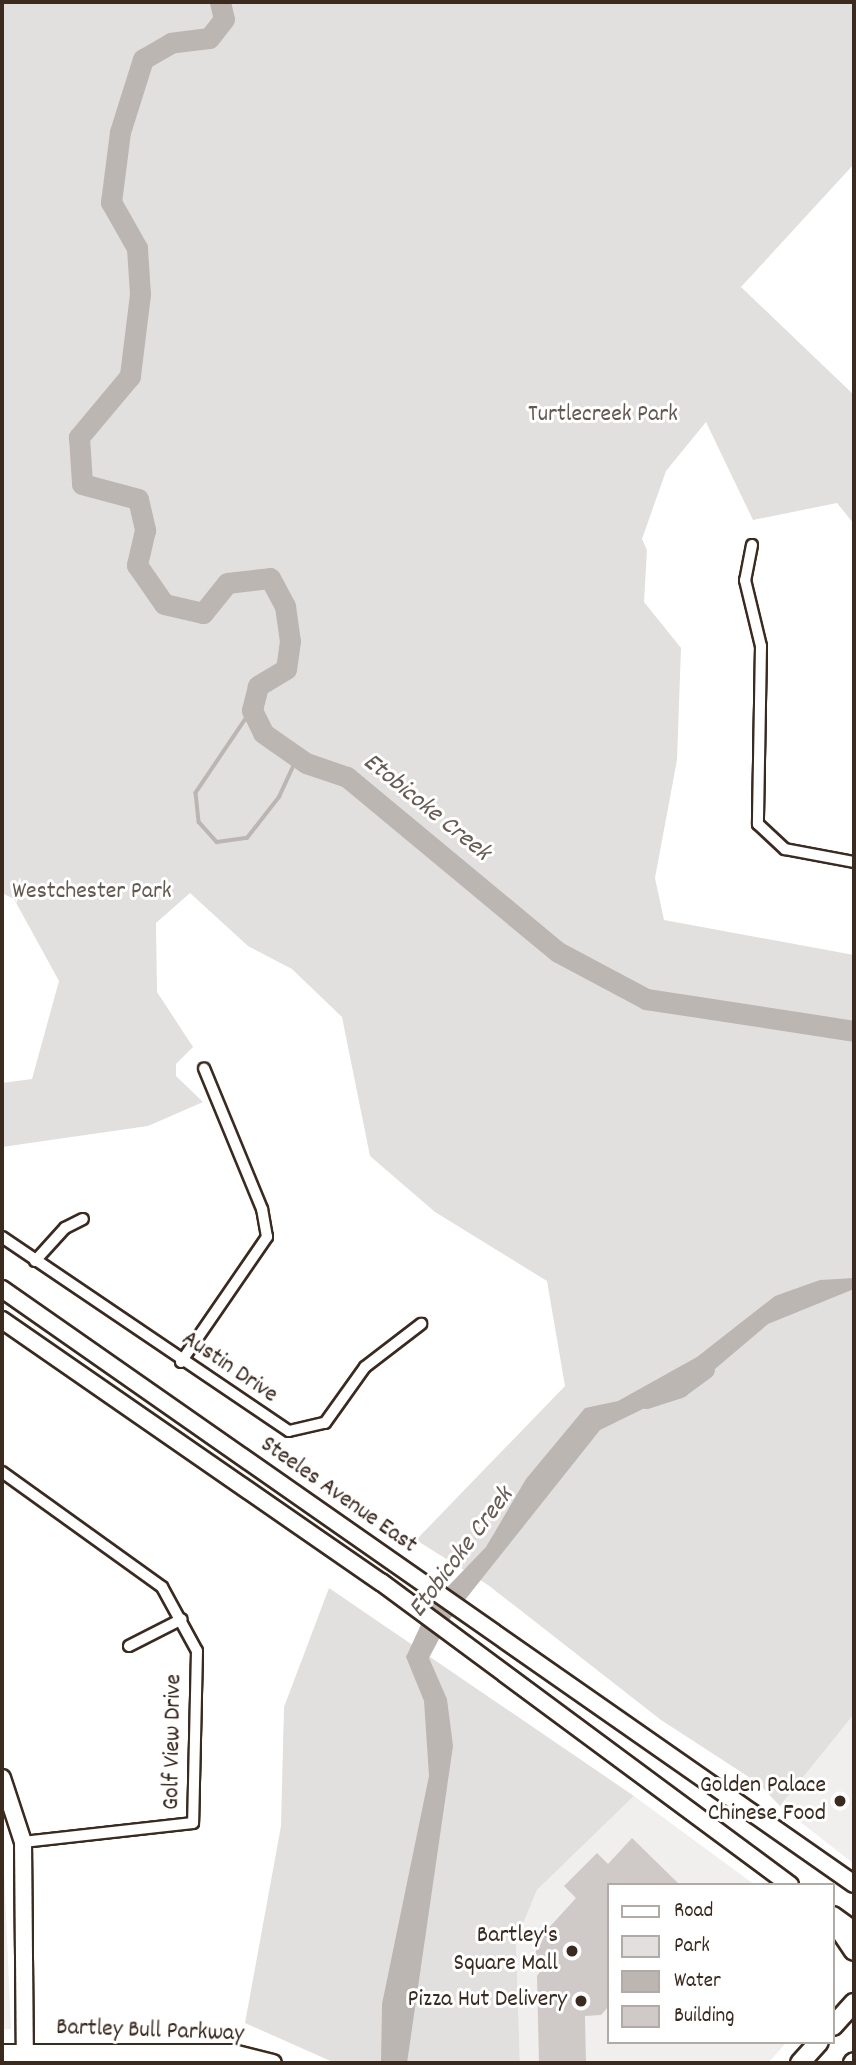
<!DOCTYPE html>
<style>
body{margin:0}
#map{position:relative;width:856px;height:2065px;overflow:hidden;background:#fff;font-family:Dekko,sans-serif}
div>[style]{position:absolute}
.built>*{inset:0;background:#f1efee}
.green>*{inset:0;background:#e2e0de}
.water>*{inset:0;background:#bcb6b3}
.stream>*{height:3.5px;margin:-1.75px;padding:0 1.75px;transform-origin:1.75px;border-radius:1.75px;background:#bcb6b3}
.river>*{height:21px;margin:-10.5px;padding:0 10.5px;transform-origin:10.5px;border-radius:10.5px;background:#bcb6b3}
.building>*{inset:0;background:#cfcac7}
.roads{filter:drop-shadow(2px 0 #3b2a1e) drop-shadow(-2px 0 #3b2a1e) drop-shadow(0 2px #3b2a1e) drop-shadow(0 -2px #3b2a1e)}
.street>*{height:10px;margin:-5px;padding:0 5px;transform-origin:5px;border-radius:5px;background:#fff}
.secondary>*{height:16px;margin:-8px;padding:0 8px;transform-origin:8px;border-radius:8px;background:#fff}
.primary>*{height:18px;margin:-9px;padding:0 9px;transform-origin:9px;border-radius:9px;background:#fff}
.dots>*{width:19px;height:19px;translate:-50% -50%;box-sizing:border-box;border:4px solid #fff;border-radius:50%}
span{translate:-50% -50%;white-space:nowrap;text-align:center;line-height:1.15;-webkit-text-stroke:6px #fff;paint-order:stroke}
.park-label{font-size:24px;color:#65584e}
.street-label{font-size:24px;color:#3b2a1e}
.poi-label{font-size:24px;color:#3b2a1e}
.right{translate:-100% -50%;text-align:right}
.water-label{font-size:26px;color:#685b52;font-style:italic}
.frame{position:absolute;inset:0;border:4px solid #3b2a1e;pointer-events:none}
.legend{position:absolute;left:607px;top:1883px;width:228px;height:161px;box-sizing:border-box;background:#fff;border:2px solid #b1aaa5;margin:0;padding:9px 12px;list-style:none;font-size:21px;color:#3b2a1e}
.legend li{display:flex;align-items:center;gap:14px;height:35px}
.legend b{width:35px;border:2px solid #b1aaa5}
</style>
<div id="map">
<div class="built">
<i style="clip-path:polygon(854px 1714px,854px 1864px,780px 1806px)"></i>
<i style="clip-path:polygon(634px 1796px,755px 1885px,609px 1885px,609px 2042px,787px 2042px,768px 2063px,520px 2063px,516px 1941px,537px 1890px)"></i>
<i style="clip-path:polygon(2px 1822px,11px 2029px,2px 2030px)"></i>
</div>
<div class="green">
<i style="clip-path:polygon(2px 2px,854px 2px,854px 164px,741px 287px,854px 395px,854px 524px,837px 503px,753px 520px,706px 422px,666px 471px,642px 539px,647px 550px,644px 602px,681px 648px,677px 760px,655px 878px,664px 920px,854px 955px,854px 1714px,780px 1806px,758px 1783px,661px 1720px,488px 1585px,416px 1540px,565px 1386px,547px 1281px,435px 1212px,370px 1156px,342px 1017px,292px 969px,248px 946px,190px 893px,156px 923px,157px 992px,193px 1047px,176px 1064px,176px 1076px,203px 1102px,148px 1126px,2px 1147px,2px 1083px,32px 1079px,59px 981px,14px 899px,2px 893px)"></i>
<i style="clip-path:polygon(329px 1588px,634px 1796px,537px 1890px,516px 1941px,520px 2063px,335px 2063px,245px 2023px,281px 1826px,284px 1707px)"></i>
</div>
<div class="water">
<i style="clip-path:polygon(854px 1278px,854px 1289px,768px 1324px,702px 1380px,600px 1430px,449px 1620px,429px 1658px,447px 1699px,453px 1746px,407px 2063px,381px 2063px,382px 2004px,429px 1776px,424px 1701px,406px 1657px,430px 1605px,486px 1547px,526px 1479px,585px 1408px,618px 1401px,697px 1357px,775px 1296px,820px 1280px)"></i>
</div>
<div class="stream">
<i style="left:252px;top:710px;width:100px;rotate:124deg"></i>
<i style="left:196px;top:793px;width:29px;rotate:84deg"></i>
<i style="left:199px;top:822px;width:27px;rotate:48deg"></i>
<i style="left:217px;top:842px;width:30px;rotate:-8deg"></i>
<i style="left:247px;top:838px;width:52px;rotate:-52deg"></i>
<i style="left:279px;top:797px;width:43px;rotate:-65.2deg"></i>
</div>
<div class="river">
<i style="left:220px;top:2px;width:17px;rotate:77deg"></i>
<i style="left:224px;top:19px;width:24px;rotate:128deg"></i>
<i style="left:209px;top:38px;width:38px;rotate:173deg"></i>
<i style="left:171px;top:43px;width:32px;rotate:150deg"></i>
<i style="left:143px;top:59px;width:77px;rotate:107.5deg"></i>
<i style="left:120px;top:132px;width:71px;rotate:97.3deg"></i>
<i style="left:111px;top:202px;width:53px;rotate:60.5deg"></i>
<i style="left:137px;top:248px;width:46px;rotate:86.3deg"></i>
<i style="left:140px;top:294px;width:83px;rotate:97deg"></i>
<i style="left:130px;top:376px;width:80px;rotate:129.9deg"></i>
<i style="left:79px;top:437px;width:47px;rotate:86.3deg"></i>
<i style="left:82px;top:484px;width:58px;rotate:15deg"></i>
<i style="left:138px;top:499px;width:32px;rotate:77deg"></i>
<i style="left:145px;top:530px;width:36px;rotate:103deg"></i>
<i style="left:137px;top:565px;width:47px;rotate:55.3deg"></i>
<i style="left:164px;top:604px;width:40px;rotate:13deg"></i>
<i style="left:203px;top:613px;width:38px;rotate:-51deg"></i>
<i style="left:227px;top:583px;width:43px;rotate:-6.6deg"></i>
<i style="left:270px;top:578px;width:32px;rotate:62deg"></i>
<i style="left:285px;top:606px;width:35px;rotate:82deg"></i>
<i style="left:290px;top:641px;width:28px;rotate:98deg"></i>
<i style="left:286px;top:669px;width:33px;rotate:149deg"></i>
<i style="left:258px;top:686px;width:25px;rotate:104deg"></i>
<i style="left:252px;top:710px;width:25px;rotate:64deg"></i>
<i style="left:263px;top:733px;width:52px;rotate:34.9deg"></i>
<i style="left:306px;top:763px;width:43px;rotate:18.9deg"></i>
<i style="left:347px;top:777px;width:274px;rotate:39.7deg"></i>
<i style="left:558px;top:952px;width:100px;rotate:28.1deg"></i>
<i style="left:646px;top:999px;width:210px;rotate:8.7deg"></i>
<i style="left:646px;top:1398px;width:35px;rotate:-18deg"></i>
<i style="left:679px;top:1387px;width:31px;rotate:-36deg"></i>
</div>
<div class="building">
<i style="clip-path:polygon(632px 1838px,680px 1885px,609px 1885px,609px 2006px,601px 2015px,585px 2016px,586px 2063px,539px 2063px,537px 1976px,544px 1966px,536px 1960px,535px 1943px,576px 1898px,564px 1886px,597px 1853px,608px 1864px)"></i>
</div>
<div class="roads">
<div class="street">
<i style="left:752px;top:545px;width:36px;rotate:101deg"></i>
<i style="left:745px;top:580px;width:68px;rotate:76.4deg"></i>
<i style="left:761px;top:646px;width:178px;rotate:91deg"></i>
<i style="left:758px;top:824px;width:37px;rotate:43deg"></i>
<i style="left:785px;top:849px;width:70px;rotate:10.7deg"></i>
<i style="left:2px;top:1237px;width:346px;rotate:34.1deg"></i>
<i style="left:289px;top:1431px;width:37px;rotate:-13deg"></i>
<i style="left:325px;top:1423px;width:69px;rotate:-54.5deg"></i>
<i style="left:365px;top:1367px;width:71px;rotate:-37.5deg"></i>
<i style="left:35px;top:1261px;width:45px;rotate:-47.7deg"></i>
<i style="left:65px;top:1228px;width:20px;rotate:-27deg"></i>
<i style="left:181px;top:1362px;width:152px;rotate:-55.5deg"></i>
<i style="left:267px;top:1237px;width:28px;rotate:-100deg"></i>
<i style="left:262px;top:1209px;width:152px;rotate:-112.4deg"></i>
<i style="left:2px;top:1472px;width:197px;rotate:35.7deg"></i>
<i style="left:162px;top:1587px;width:73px;rotate:61.3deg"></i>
<i style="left:197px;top:1651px;width:172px;rotate:91.3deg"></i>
<i style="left:193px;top:1823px;width:171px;rotate:173.6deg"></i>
<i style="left:129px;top:1646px;width:59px;rotate:-27deg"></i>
</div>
<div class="secondary">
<i style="left:2px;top:1289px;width:1039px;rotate:34.93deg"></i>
<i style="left:2px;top:1320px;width:461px;rotate:34.7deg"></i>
<i style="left:381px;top:1582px;width:509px;rotate:36.53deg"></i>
<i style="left:2px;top:1778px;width:67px;rotate:71.8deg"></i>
<i style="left:23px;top:1842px;width:210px;rotate:89.5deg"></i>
<i style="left:833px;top:1915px;width:26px;rotate:36deg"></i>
<i style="left:2px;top:2053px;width:231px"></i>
<i style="left:233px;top:2053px;width:41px;rotate:14deg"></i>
</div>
<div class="primary">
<i style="left:833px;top:1920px;width:37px;rotate:56deg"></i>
<i style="left:833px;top:2026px;width:31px;rotate:-48deg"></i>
<i style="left:800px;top:2063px;width:28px;rotate:-48deg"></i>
<i style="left:853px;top:2063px;width:1px;rotate:-45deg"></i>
</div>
</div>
<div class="dots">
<i style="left:840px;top:1801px;background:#3b2a1e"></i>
<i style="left:572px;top:1951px;background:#3b2a1e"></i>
<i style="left:581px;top:2001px;background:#3b2a1e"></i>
</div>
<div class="park-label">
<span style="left:603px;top:416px">Turtlecreek Park</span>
<span style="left:92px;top:893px">Westchester Park</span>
</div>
<div class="street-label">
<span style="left:229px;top:1368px;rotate:34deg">Austin Drive</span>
<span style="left:338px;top:1496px;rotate:35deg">Steeles Avenue East</span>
<span style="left:174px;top:1742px;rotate:-89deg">Golf View Drive</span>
<span style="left:150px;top:2032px;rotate:2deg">Bartley Bull Parkway</span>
</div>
<div class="poi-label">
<span class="right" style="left:826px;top:1801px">Golden Palace<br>Chinese Food</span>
<span class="right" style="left:558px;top:1951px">Bartley's<br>Square Mall</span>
<span class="right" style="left:567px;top:2001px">Pizza Hut Delivery</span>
</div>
<div class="water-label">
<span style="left:426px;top:808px;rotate:39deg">Etobicoke Creek</span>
<span style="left:462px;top:1553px;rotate:-53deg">Etobicoke Creek</span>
</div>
<div class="frame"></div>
<ul class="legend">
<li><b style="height:9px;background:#fff"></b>Road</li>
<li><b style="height:19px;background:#e2e0de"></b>Park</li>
<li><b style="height:19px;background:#bcb6b3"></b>Water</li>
<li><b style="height:19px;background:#cfcac7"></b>Building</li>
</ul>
</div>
